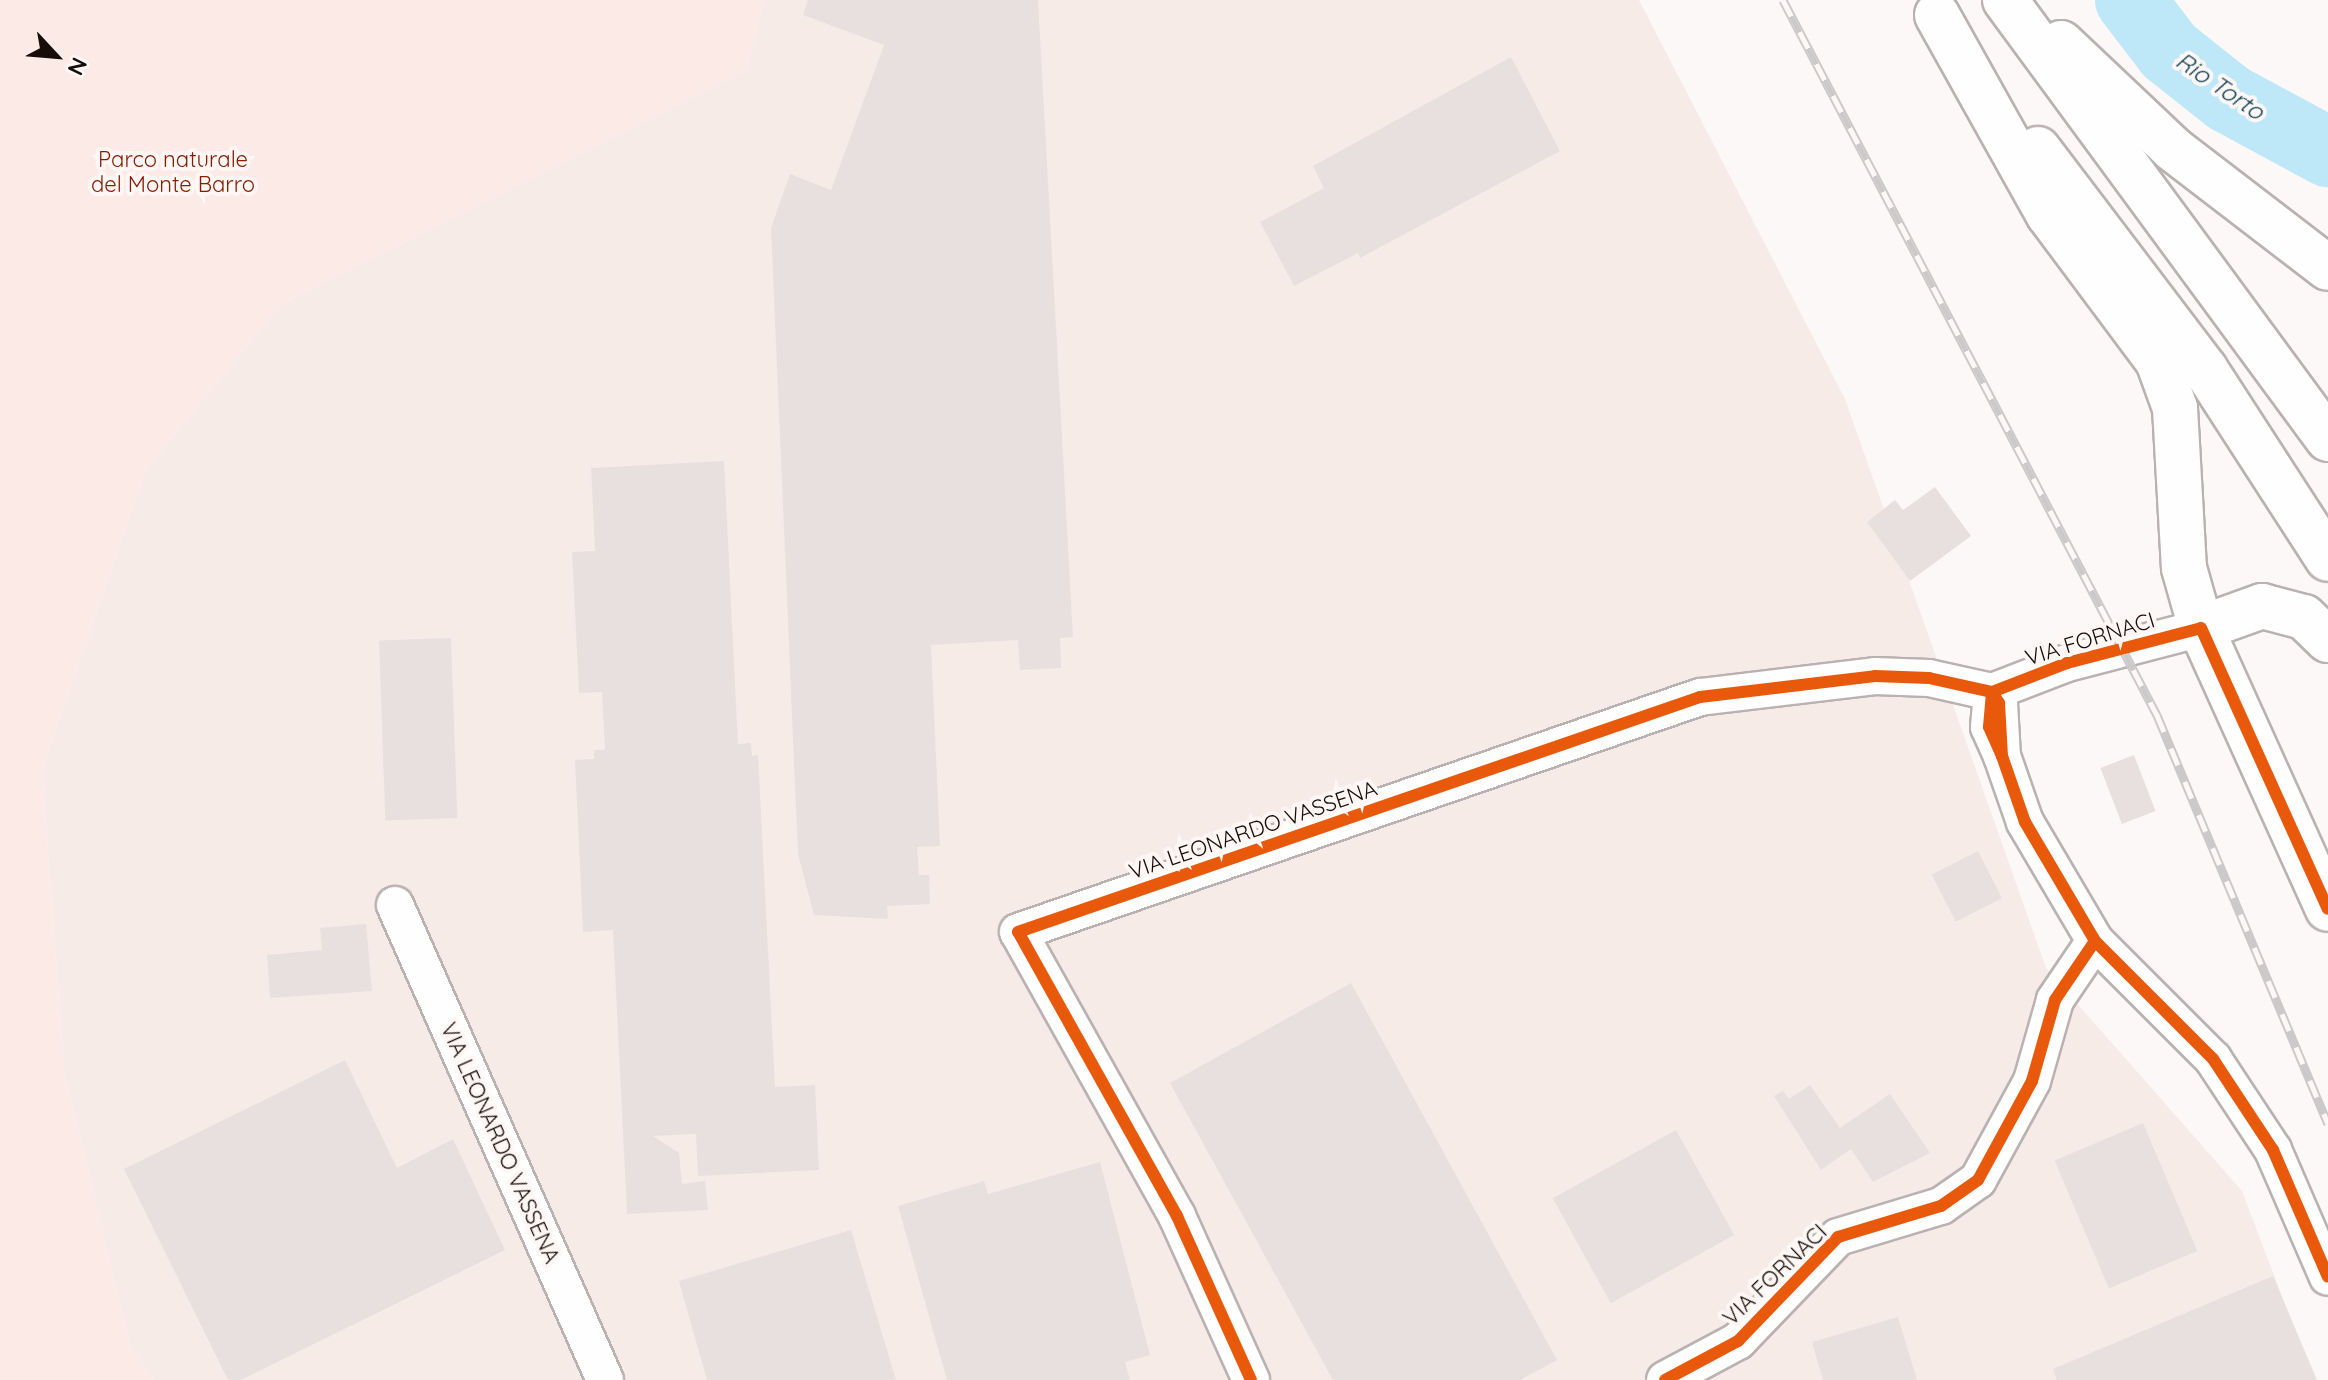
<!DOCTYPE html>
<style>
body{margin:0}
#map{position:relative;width:2328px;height:1380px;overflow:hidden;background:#fcf8f7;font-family:Quicksand,sans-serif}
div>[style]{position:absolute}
.built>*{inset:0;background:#f7ebe8}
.green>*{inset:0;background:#fceae6}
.river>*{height:70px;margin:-35px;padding:0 35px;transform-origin:35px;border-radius:35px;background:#bee7f8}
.building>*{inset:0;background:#e8e0de;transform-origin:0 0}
.roads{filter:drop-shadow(2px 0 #bab2b1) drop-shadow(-2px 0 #bab2b1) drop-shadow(0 2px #bab2b1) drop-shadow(0 -2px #bab2b1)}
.street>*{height:36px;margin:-18px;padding:0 18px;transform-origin:18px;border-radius:18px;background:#fffefe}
.secondary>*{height:44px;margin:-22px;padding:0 22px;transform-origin:22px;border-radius:22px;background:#fffefe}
.primary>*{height:44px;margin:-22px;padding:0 22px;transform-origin:22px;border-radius:22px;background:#fffefe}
.rail>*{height:9px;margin-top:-4.5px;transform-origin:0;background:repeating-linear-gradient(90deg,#fef7f5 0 18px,#cbc9c9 0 36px);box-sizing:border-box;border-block:2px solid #cbc9c9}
.cycleway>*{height:12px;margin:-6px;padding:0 6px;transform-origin:6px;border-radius:6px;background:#e8590c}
span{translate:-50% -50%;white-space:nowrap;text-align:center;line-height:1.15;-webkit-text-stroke:8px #fef7f5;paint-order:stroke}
.park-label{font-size:22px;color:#881c03}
.street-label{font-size:22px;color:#170c09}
.water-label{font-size:24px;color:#0f4253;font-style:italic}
.north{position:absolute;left:16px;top:16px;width:80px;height:80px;-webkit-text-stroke:6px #fef7f5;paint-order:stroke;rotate:116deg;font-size:22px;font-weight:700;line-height:32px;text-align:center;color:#170c09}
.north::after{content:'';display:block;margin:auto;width:28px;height:36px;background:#170c09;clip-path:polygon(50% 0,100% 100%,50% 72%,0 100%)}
</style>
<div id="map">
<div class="built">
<i style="clip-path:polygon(764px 0,1639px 0,1845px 399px,2046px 968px,2242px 1191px,2314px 1380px,154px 1380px,130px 1347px,64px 1070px,42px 770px,146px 469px,281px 304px,745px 71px)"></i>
</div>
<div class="green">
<i style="clip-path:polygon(0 0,764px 0,745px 71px,281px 304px,146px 469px,42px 770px,64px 1070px,130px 1347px,154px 1380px,0 1380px)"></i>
</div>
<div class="river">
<i style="left:2130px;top:0;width:64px;rotate:52.6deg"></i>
<i style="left:2169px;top:51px;width:75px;rotate:38.5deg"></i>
<i style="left:2228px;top:98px;width:114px;rotate:28.4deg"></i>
</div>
<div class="building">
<i style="clip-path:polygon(808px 0,1038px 0,1073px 637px,1060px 638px,1061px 668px,1020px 670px,1018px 640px,931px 645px,940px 846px,917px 847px,919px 875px,929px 875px,930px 904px,887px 906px,888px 919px,814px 915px,798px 854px,771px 228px,790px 174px,831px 190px,884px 45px,803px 15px)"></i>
<i style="clip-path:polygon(1511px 57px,1560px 151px,1360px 258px,1358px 253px,1294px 286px,1260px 222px,1324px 188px,1313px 166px)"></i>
<i style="clip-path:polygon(724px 461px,738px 744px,751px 743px,752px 756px,758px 755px,775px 1087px,815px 1085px,819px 1170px,698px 1176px,696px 1134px,653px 1136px,679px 1153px,682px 1184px,705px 1181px,708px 1210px,627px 1214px,613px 930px,583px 932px,575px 760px,594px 759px,594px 750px,605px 750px,602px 692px,579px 693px,572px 552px,595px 551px,591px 468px)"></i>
<i style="clip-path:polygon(1935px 487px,1971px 536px,1910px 581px,1867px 522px,1895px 500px,1903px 510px)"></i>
<i style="left:451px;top:638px;width:180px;height:72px;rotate:88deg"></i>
<i style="left:2134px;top:755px;width:60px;height:36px;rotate:69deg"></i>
<i style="left:1978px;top:851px;width:53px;height:52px;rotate:63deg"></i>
<i style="clip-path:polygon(366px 924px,372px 991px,270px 998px,267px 955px,322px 950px,320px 928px)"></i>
<i style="clip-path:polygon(1351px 983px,1557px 1360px,1520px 1380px,1333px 1380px,1170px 1083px)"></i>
<i style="clip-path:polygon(345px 1060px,397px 1168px,453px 1139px,505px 1250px,241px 1380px,228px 1380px,124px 1169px)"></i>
<i style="clip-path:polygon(1810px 1085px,1840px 1128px,1890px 1094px,1930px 1153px,1873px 1182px,1851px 1149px,1821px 1170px,1774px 1096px,1783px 1091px,1789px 1099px)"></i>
<i style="left:2143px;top:1123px;width:139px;height:96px;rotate:67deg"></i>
<i style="left:1676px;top:1130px;width:120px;height:141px;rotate:61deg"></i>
<i style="clip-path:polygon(1100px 1162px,1150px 1355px,1125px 1362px,1130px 1380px,947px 1380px,898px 1206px,984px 1181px,988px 1194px)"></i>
<i style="clip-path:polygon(851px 1230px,896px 1380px,707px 1380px,679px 1281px)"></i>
<i style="clip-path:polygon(2273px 1276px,2317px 1380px,2057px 1380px,2053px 1369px)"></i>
<i style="clip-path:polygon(1898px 1317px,1917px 1380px,1823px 1380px,1812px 1342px)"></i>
</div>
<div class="roads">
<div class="street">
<i style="left:1992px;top:692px;width:80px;rotate:-21.1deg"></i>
<i style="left:2067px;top:663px;width:138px;rotate:-14.6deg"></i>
<i style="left:1992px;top:692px;width:13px;rotate:58deg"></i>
<i style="left:1999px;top:703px;width:53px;rotate:86.8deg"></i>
<i style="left:2002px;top:756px;width:32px;rotate:-114deg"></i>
<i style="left:1989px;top:727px;width:35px;rotate:-85deg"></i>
<i style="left:2002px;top:756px;width:70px;rotate:70.8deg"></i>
<i style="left:2025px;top:822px;width:138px;rotate:59.5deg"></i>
<i style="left:2095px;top:941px;width:167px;rotate:45deg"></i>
<i style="left:2213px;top:1059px;width:109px;rotate:56.6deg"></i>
<i style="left:2273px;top:1150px;width:138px;rotate:66.6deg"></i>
<i style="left:395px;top:905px;width:519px;rotate:66.15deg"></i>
<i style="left:1251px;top:1380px;width:180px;rotate:-114.3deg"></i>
<i style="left:1177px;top:1216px;width:325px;rotate:-119.2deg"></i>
<i style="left:1018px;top:932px;width:721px;rotate:-19.01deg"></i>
<i style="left:1700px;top:697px;width:176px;rotate:-6.8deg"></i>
<i style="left:1875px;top:676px;width:54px;rotate:2.1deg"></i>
<i style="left:1929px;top:678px;width:65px;rotate:12.5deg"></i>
<i style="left:1665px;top:1380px;width:83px;rotate:-28.1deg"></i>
<i style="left:1738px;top:1341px;width:144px;rotate:-46.1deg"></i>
<i style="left:1838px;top:1237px;width:108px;rotate:-16.8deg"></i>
<i style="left:1941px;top:1206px;width:45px;rotate:-35.1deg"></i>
<i style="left:1978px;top:1180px;width:113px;rotate:-61.4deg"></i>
<i style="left:2032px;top:1081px;width:84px;rotate:-74.1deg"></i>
<i style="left:2055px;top:1000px;width:71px;rotate:-55.9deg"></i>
</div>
<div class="secondary">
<i style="left:2201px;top:628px;width:308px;rotate:65.7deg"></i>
</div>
<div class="primary">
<i style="left:2005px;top:0;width:545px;rotate:53.66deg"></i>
<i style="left:1937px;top:15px;width:229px;rotate:60.8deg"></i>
<i style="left:2049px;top:215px;width:182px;rotate:53.3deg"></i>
<i style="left:2158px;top:361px;width:50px;rotate:70.1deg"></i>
<i style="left:2175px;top:408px;width:160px;rotate:86.8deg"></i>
<i style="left:2184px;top:568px;width:62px;rotate:74.2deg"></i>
<i style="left:2201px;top:628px;width:65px;rotate:-19.8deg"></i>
<i style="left:2262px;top:606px;width:43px;rotate:14.7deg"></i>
<i style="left:2304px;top:617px;width:33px;rotate:44deg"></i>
<i style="left:2061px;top:43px;width:154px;rotate:43.4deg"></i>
<i style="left:2173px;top:149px;width:195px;rotate:37.5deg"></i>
<i style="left:2038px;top:149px;width:276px;rotate:52.8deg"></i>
<i style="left:2205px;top:369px;width:226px;rotate:57.1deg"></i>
</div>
</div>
<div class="rail">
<i style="left:1783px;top:0;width:807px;rotate:62.39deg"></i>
<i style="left:2157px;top:715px;width:443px;rotate:67.3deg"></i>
</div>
<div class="cycleway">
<i style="left:1992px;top:692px;width:80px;rotate:-21.1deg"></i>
<i style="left:2067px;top:663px;width:138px;rotate:-14.6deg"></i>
<i style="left:2201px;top:628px;width:308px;rotate:65.7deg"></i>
<i style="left:1992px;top:692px;width:13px;rotate:58deg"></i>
<i style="left:1999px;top:703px;width:53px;rotate:86.8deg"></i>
<i style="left:2002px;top:756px;width:32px;rotate:-114deg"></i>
<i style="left:1989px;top:727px;width:35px;rotate:-85deg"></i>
<i style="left:2002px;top:756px;width:70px;rotate:70.8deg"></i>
<i style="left:2025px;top:822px;width:138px;rotate:59.5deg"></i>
<i style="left:2095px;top:941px;width:167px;rotate:45deg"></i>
<i style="left:2213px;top:1059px;width:109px;rotate:56.6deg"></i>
<i style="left:2273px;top:1150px;width:138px;rotate:66.6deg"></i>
<i style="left:1251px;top:1380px;width:180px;rotate:-114.3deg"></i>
<i style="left:1177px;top:1216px;width:325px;rotate:-119.2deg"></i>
<i style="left:1018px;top:932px;width:721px;rotate:-19.01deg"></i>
<i style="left:1700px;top:697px;width:176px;rotate:-6.8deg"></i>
<i style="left:1875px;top:676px;width:54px;rotate:2.1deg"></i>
<i style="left:1929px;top:678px;width:65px;rotate:12.5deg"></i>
<i style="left:1665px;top:1380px;width:83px;rotate:-28.1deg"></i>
<i style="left:1738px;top:1341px;width:144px;rotate:-46.1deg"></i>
<i style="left:1838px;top:1237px;width:108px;rotate:-16.8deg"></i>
<i style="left:1941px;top:1206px;width:45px;rotate:-35.1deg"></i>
<i style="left:1978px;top:1180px;width:113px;rotate:-61.4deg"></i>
<i style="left:2032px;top:1081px;width:84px;rotate:-74.1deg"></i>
<i style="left:2055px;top:1000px;width:71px;rotate:-55.9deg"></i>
</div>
<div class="park-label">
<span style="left:173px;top:172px">Parco naturale<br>del Monte Barro</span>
</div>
<div class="street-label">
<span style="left:2090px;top:639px;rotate:-17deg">VIA FORNACI</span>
<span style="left:1253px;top:830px;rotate:-19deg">VIA LEONARDO VASSENA</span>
<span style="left:500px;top:1143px;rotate:66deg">VIA LEONARDO VASSENA</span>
<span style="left:1775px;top:1275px;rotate:-44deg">VIA FORNACI</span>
</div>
<div class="water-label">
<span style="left:2220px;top:86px;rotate:34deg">Rio Torto</span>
</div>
<div class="north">N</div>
</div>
